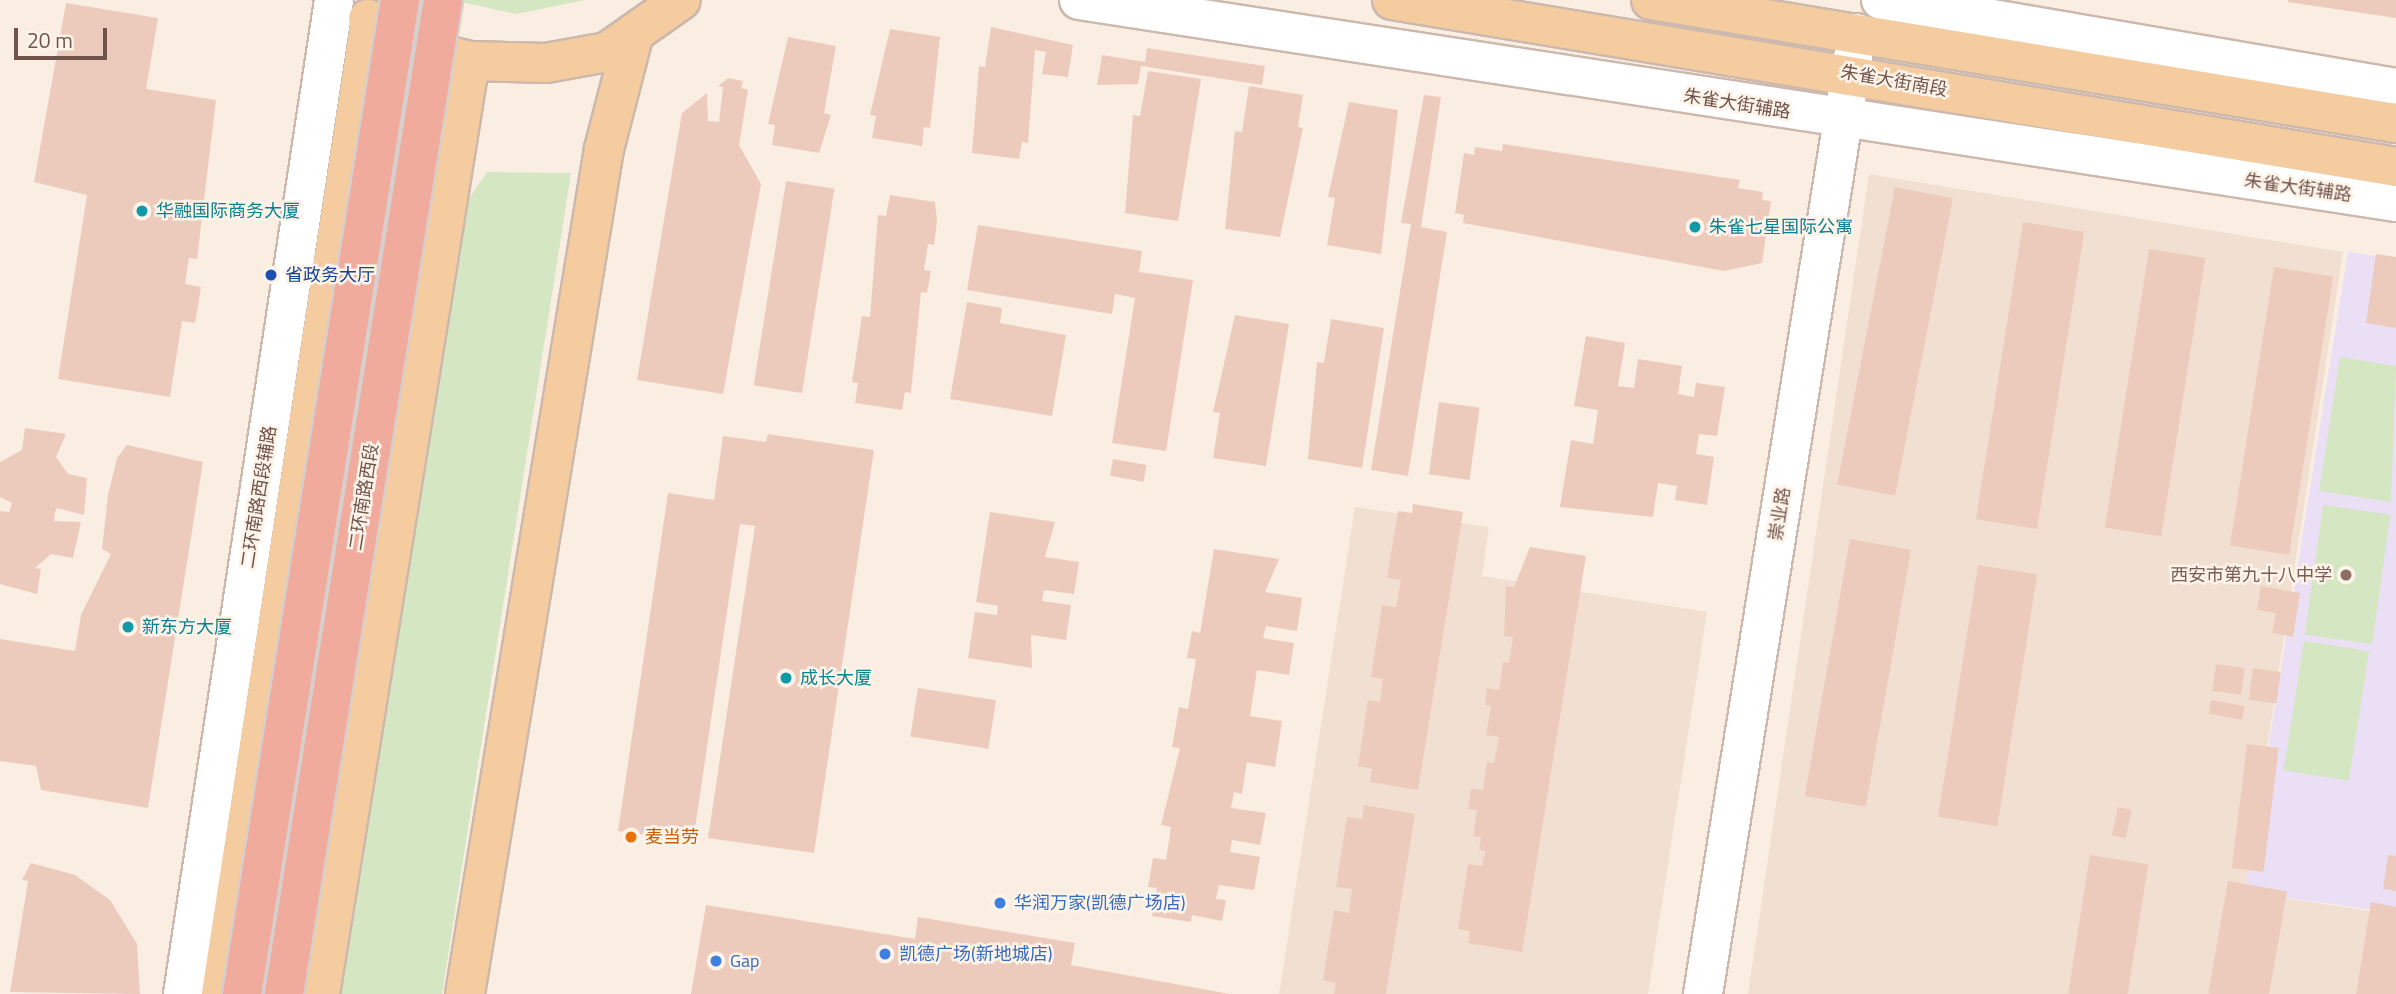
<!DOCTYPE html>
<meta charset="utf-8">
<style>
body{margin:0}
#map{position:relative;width:2396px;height:994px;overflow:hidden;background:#faeee2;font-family:"Titillium Web","Noto Sans SC",sans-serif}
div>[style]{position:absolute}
.residential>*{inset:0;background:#f1e0d1}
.education>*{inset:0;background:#ebdff6}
.green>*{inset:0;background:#d4e6c2;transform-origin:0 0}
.building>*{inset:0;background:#edcbbc;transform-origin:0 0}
.roads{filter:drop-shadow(2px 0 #ccb8ad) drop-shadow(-2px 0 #ccb8ad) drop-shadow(0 2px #ccb8ad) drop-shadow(0 -2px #ccb8ad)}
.minor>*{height:38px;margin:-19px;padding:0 19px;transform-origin:19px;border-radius:19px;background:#fff}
.major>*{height:38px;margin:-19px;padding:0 19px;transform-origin:19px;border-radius:19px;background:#f4cc9f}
.bridges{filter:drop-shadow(2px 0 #d7cfcd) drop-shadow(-2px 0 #d7cfcd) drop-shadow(0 2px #d7cfcd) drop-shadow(0 -2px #d7cfcd)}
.highway-bridge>*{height:38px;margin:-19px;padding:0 19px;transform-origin:19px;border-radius:19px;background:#f0ab9d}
.dots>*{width:19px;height:19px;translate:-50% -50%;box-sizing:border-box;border:4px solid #fdf3e8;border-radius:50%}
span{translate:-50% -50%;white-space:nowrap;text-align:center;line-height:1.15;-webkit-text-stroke:5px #fdf3e8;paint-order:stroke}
.street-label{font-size:18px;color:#70544b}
.culture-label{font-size:18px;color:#0d838f}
.left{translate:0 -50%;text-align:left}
.transit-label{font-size:18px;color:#164399}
.education-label{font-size:18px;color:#785e54}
.right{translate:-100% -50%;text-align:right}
.food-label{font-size:18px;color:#c56008}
.shop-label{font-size:18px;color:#366cbe}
.scale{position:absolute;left:14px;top:28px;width:93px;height:32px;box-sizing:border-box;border:4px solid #70544b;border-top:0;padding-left:9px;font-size:21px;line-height:24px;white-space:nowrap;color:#70544b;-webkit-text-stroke:5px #fdf3e8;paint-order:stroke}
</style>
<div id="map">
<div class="residential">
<i style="clip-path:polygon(1869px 174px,2343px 252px,2245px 892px,2396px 915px,2396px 994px,1748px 994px)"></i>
<i style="clip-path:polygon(1355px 507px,1489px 527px,1482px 576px,1707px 612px,1648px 994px,1279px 994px)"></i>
</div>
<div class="education">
<i style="clip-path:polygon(2348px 252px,2396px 259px,2396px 913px,2245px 892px)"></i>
</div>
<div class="green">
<i style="clip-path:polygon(452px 0,585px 0,516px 14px)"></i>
<i style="clip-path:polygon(487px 172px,571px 173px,442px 994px,331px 994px,457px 216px)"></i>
<i style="clip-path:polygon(2340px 357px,2396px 366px,2391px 502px,2319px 491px)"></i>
<i style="left:2323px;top:505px;width:68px;height:131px;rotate:8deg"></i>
<i style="left:2304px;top:641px;width:66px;height:131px;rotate:9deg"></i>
</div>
<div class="building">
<i style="clip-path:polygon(2288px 0,2396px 0,2396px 18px,2288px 2px)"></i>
<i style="clip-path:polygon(66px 3px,158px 18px,146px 89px,216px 100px,197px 259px,189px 258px,185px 284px,201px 287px,195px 323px,182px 321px,170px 397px,58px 379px,87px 195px,34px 182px)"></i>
<i style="clip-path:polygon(991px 27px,1073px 45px,1068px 77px,1042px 74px,1046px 52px,1035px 50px,1028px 143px,1022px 142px,1019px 159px,972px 153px,979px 66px,985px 67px)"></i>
<i style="clip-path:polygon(890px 29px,940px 37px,930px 128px,924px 127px,922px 146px,872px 138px,876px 116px,870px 115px)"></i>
<i style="clip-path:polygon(788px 37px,836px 46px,824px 113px,831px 115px,819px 153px,772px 145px,775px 125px,768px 124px)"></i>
<i style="clip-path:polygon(1147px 48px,1265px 66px,1262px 85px,1141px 66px,1138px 84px,1097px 85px,1102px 55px,1145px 62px)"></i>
<i style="clip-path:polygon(1148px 71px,1201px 79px,1178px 221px,1125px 213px,1133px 115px,1140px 116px)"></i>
<i style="clip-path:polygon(728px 78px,743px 81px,741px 88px,748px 90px,739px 145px,761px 184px,723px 394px,637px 380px,682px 113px,707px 93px,708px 121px,719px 122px,723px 87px,718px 86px)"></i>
<i style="clip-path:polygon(1249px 86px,1303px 95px,1298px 127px,1303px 128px,1280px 237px,1225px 229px,1235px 131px,1242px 132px)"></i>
<i style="clip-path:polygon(1424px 95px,1441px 97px,1421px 227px,1447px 232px,1408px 476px,1371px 470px,1411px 224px,1401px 223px)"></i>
<i style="clip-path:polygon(1349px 102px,1398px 110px,1381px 254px,1327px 245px,1335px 198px,1328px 197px)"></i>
<i style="clip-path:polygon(1503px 144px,1740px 180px,1738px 188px,1763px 192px,1762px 200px,1771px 201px,1762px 263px,1724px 271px,1463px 223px,1464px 215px,1455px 213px,1464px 153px,1474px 155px,1475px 147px,1502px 151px)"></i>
<i style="left:786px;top:181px;width:49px;height:207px;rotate:9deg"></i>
<i style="left:1895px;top:187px;width:59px;height:303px;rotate:11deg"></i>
<i style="clip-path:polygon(890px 195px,935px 202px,937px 222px,934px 245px,928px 244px,924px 270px,931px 271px,927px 293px,921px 292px,911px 393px,905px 392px,902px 410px,855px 403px,858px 383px,852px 382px,862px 316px,870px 317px,878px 215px,886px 216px)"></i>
<i style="left:2023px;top:222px;width:62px;height:301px;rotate:9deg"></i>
<i style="clip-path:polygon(978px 225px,1142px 251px,1139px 272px,1193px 280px,1166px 451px,1112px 443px,1135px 298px,1115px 294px,1112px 314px,967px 290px)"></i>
<i style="left:2149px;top:249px;width:57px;height:282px;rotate:9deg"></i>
<i style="clip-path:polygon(2376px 254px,2396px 257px,2396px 328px,2366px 323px)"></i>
<i style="left:2274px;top:267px;width:60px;height:282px;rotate:9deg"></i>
<i style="clip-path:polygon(967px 302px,1002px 308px,1000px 323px,1066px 335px,1052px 416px,950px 399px)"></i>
<i style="clip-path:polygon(1235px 315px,1289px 324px,1266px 466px,1213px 458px,1220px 413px,1213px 412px)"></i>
<i style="clip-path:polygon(1331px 319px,1384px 328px,1362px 468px,1308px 459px,1317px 362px,1324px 363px)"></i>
<i style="clip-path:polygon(1586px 336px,1625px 343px,1618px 386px,1634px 388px,1638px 359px,1682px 366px,1678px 394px,1694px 397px,1696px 383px,1725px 387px,1717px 436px,1699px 434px,1696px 454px,1714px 457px,1707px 505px,1675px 500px,1677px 486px,1658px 483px,1653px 517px,1560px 507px,1571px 440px,1593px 444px,1598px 410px,1574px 406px)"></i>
<i style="left:1439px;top:402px;width:41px;height:73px;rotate:8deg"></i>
<i style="clip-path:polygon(25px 428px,66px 434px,56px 457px,68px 474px,87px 478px,84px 515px,57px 508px,55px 512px,54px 521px,81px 522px,73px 558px,51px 554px,35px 568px,41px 569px,37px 594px,0 584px,0 511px,9px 512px,12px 503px,0 497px,0 462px,22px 450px)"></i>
<i style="clip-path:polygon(768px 434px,874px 450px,814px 853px,708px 838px,755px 526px,740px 524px,693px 842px,618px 831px,668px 493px,714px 500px,723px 436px,766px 442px)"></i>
<i style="clip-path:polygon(127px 445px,203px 462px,148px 808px,41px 790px,36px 766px,0 761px,0 639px,75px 651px,81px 615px,111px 554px,102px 549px,108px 495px,117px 458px)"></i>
<i style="left:1113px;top:459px;width:34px;height:17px;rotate:10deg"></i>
<i style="clip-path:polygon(1413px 504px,1463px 512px,1418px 790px,1370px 782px,1372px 769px,1358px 766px,1368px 700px,1380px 702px,1383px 679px,1371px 677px,1382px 605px,1396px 607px,1401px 580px,1387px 578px,1398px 511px,1412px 513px)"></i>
<i style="clip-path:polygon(990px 512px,1055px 522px,1045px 557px,1079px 562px,1074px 594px,1044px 590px,1042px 601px,1071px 605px,1066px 640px,1031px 635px,1032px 668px,968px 658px,975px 612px,997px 615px,998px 606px,976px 602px)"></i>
<i style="left:1850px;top:539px;width:62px;height:261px;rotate:10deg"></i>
<i style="clip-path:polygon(1530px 547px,1586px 556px,1522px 952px,1468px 943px,1470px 931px,1458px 929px,1468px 864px,1482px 866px,1485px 851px,1479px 850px,1481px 837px,1473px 836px,1477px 810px,1468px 809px,1471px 789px,1483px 790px,1487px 762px,1494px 763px,1499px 737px,1486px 735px,1491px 706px,1485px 705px,1487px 688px,1499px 690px,1503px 662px,1509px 663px,1513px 637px,1504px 636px,1506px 586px,1514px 587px)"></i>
<i style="clip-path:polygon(1214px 549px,1279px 559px,1265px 592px,1302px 598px,1297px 631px,1266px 626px,1263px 638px,1294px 643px,1289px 675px,1257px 670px,1250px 716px,1282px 721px,1275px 767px,1247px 762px,1242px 794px,1234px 792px,1231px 808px,1266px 813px,1260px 845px,1232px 840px,1230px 852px,1260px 857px,1254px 890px,1219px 885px,1216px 899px,1226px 900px,1222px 921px,1192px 915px,1191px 922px,1152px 916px,1157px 888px,1148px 887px,1153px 858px,1166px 860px,1171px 827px,1161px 825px,1180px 748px,1172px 747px,1179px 707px,1188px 709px,1196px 659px,1187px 658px,1192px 631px,1200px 633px)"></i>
<i style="left:1978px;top:565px;width:60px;height:255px;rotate:9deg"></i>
<i style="clip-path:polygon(2261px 586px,2300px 593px,2293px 637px,2272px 633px,2276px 613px,2257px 610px)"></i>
<i style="left:2216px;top:664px;width:29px;height:27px;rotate:8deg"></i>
<i style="left:2253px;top:668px;width:28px;height:32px;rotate:8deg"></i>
<i style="left:918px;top:688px;width:79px;height:49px;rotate:9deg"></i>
<i style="left:2211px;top:700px;width:34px;height:14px;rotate:10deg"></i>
<i style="left:2247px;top:744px;width:32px;height:125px;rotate:7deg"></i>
<i style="clip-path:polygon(1364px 805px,1415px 814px,1386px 994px,1334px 994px,1336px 983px,1323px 980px,1334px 910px,1349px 913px,1352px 889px,1336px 887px,1347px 817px,1362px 819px)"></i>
<i style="left:2118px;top:807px;width:14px;height:29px;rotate:12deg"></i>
<i style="left:2090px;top:855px;width:59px;height:140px;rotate:9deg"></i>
<i style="clip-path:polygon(2388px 855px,2396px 856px,2396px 891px,2383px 889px)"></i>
<i style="clip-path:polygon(31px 863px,75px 875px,110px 900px,137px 944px,140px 994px,10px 992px,28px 881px,22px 880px)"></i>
<i style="left:2228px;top:881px;width:60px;height:114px;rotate:10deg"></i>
<i style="clip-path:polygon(2371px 902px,2396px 907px,2396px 994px,2356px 994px)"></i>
<i style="clip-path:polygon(706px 905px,915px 939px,918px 917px,1075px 943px,1071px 965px,1230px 994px,691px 994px)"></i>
</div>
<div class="roads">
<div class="minor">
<i style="left:1079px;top:0;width:1332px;rotate:8.72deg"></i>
<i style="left:1881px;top:0;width:522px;rotate:9.7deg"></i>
<i style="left:183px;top:994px;width:1005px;rotate:-81.36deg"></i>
<i style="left:1703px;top:994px;width:973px;rotate:-80.9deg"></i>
</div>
<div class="major">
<i style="left:1392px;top:0;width:1018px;rotate:9.44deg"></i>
<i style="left:1651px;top:0;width:755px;rotate:9.38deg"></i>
<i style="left:368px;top:19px;width:51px;rotate:33.1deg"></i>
<i style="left:411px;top:47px;width:61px;rotate:13.3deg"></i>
<i style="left:470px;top:61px;width:76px;rotate:1.5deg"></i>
<i style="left:546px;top:63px;width:62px;rotate:-10.2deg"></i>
<i style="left:607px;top:52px;width:90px;rotate:-35.1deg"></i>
<i style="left:221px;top:994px;width:984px;rotate:-81.29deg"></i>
<i style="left:320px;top:994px;width:945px;rotate:-80.87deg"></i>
<i style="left:465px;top:994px;width:856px;rotate:-80.66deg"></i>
<i style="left:604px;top:149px;width:116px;rotate:-75.5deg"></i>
</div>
</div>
<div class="bridges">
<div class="highway-bridge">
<i style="left:242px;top:994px;width:1006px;rotate:-80.97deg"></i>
<i style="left:284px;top:994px;width:1007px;rotate:-80.91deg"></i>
</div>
</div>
<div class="dots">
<i style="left:142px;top:211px;background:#0f9aa8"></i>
<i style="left:1695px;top:227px;background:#0f9aa8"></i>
<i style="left:271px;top:275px;background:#1a4fb4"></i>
<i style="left:2346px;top:575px;background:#8d6e63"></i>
<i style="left:128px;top:627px;background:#0f9aa8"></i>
<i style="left:786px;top:678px;background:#0f9aa8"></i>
<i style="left:631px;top:837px;background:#e8710a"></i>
<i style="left:1000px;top:903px;background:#3f7fe0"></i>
<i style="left:885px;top:954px;background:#3f7fe0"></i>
<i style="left:716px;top:961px;background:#3f7fe0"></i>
</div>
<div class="street-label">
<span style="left:1894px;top:81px;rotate:10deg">朱雀大街南段</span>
<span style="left:1737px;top:104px;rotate:9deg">朱雀大街辅路</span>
<span style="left:2298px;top:188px;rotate:8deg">朱雀大街辅路</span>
<span style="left:259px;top:497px;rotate:-81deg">二环南路西段辅路</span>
<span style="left:364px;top:497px;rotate:-81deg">二环南路西段</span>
<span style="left:1780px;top:514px;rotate:-81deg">崇业路</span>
</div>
<div class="culture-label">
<span class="left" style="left:156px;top:211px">华融国际商务大厦</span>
<span class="left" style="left:1709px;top:227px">朱雀七星国际公寓</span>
<span class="left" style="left:142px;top:627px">新东方大厦</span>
<span class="left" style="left:800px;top:678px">成长大厦</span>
</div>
<div class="transit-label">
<span class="left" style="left:285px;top:275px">省政务大厅</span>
</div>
<div class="education-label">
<span class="right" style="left:2332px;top:575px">西安市第九十八中学</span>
</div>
<div class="food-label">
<span class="left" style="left:645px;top:837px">麦当劳</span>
</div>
<div class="shop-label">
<span class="left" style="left:1014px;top:903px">华润万家(凯德广场店)</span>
<span class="left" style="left:899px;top:954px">凯德广场(新地城店)</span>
<span class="left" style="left:730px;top:961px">Gap</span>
</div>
<div class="scale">20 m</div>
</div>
